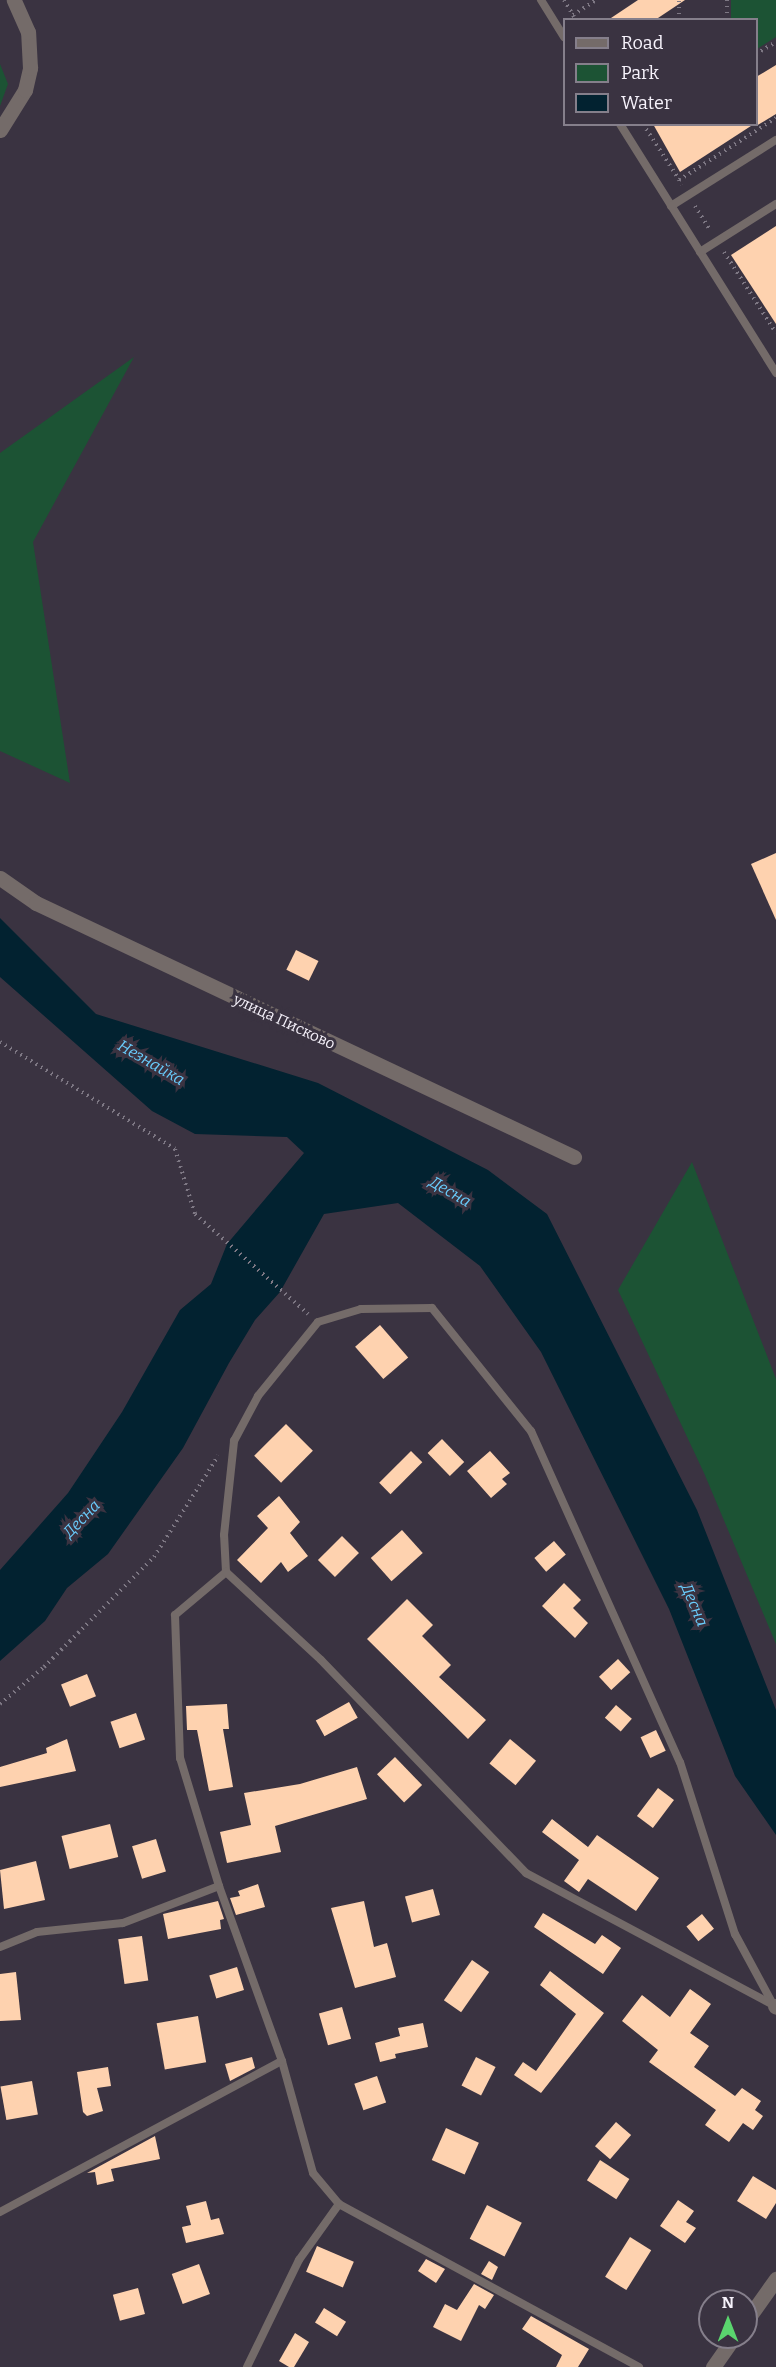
<!DOCTYPE html>
<meta charset="utf-8">
<style>
body{margin:0}
#map{position:relative;width:776px;height:2367px;overflow:hidden;background:#3a3341;font-family:Bitter,serif}
div>[style]{position:absolute}
.green>*{inset:0;background:#1c5334}
.water>*{inset:0;background:#022230}
.building>*{inset:0;background:#fed2af;transform-origin:0 0}
.path>*{height:4px;margin-top:-2px;transform-origin:0;background:repeating-linear-gradient(90deg,#7e7884 0 1.5px,transparent 0 6px)}
.service>*{height:8px;margin:-4px;padding:0 4px;transform-origin:4px;border-radius:4px;background:#746b69}
.minor>*{height:15px;margin:-7.5px;padding:0 7.5px;transform-origin:7.5px;border-radius:7.5px;background:#746b69}
span{translate:-50% -50%;white-space:nowrap;text-align:center;line-height:1.15;-webkit-text-stroke:6px #3a3341;paint-order:stroke}
.street-label{font-size:15px;color:#f6f2fb}
.water-label{font-size:16px;color:#69ccfc;font-style:italic}
.legend{position:absolute;left:563px;top:18px;width:195px;height:108px;box-sizing:border-box;background:#3a3341;border:2px solid #857f8b;margin:0;padding:8px 10px;list-style:none;font-size:18px;color:#f6f2fb}
.legend li{display:flex;align-items:center;gap:12px;height:30px}
.legend b{width:30px;border:2px solid #857f8b}
.north{position:absolute;left:698px;top:2289px;width:60px;height:60px;box-sizing:border-box;background:#3a3341;border:2px solid #857f8b;border-radius:50%;rotate:0deg;font-size:16px;font-weight:700;line-height:24px;text-align:center;color:#f6f2fb}
.north::after{content:'';display:block;margin:auto;width:21px;height:27px;background:#5ad56e;clip-path:polygon(50% 0,100% 100%,50% 72%,0 100%)}
</style>
<div id="map">
<div class="green">
<i style="clip-path:polygon(731px 0,776px 0,776px 37px,757px 49px,756px 20px,731px 19px)"></i>
<i style="clip-path:polygon(0 64px,8px 84px,0 106px)"></i>
<i style="clip-path:polygon(134px 357px,33px 542px,70px 783px,0 751px,0 453px)"></i>
<i style="clip-path:polygon(692px 1162px,776px 1379px,776px 1644px,704px 1473px,618px 1290px)"></i>
</div>
<div class="water">
<i style="clip-path:polygon(0 918px,96px 1014px,318px 1083px,488px 1170px,547px 1214px,697px 1510px,776px 1710px,776px 1835px,735px 1776px,669px 1609px,541px 1352px,480px 1266px,398px 1203px,324px 1214px,280px 1292px,255px 1320px,229px 1363px,183px 1448px,108px 1554px,67px 1588px,45px 1621px,0 1661px,0 1570px,68px 1493px,122px 1412px,180px 1310px,211px 1284px,227px 1244px,304px 1153px,287px 1137px,195px 1134px,152px 1111px,0 977px)"></i>
</div>
<div class="building">
<i style="clip-path:polygon(638px 0,685px 0,655px 20px,608px 20px)"></i>
<i style="clip-path:polygon(776px 65px,776px 114px,756px 126px,756px 77px)"></i>
<i style="clip-path:polygon(653px 124px,754px 124px,680px 172px)"></i>
<i style="clip-path:polygon(776px 226px,776px 324px,731px 255px)"></i>
<i style="clip-path:polygon(776px 853px,776px 920px,751px 864px)"></i>
<i style="left:296px;top:950px;width:25px;height:22px;rotate:26deg"></i>
<i style="left:380px;top:1325px;width:43px;height:33px;rotate:49deg"></i>
<i style="left:286px;top:1424px;width:38px;height:45px;rotate:45deg"></i>
<i style="left:442px;top:1439px;width:32px;height:20px;rotate:46deg"></i>
<i style="left:411px;top:1451px;width:16px;height:45px;rotate:45deg"></i>
<i style="clip-path:polygon(490px 1451px,510px 1473px,502px 1479px,507px 1484px,491px 1498px,467px 1471px)"></i>
<i style="clip-path:polygon(279px 1496px,300px 1522px,290px 1533px,308px 1556px,288px 1572px,281px 1562px,261px 1583px,237px 1560px,268px 1528px,257px 1516px)"></i>
<i style="left:402px;top:1530px;width:31px;height:42px;rotate:48deg"></i>
<i style="left:342px;top:1536px;width:24px;height:34px;rotate:45deg"></i>
<i style="left:554px;top:1541px;width:18px;height:26px;rotate:49deg"></i>
<i style="clip-path:polygon(564px 1583px,581px 1600px,573px 1608px,588px 1623px,575px 1638px,542px 1606px)"></i>
<i style="clip-path:polygon(407px 1599px,433px 1625px,422px 1636px,451px 1665px,439px 1677px,486px 1720px,468px 1739px,367px 1639px)"></i>
<i style="left:618px;top:1659px;width:18px;height:26px;rotate:47deg"></i>
<i style="left:87px;top:1674px;width:24px;height:28px;rotate:68deg"></i>
<i style="left:349px;top:1702px;width:18px;height:38px;rotate:61deg"></i>
<i style="clip-path:polygon(227px 1704px,229px 1729px,223px 1729px,233px 1787px,209px 1791px,197px 1730px,187px 1730px,186px 1706px)"></i>
<i style="left:616px;top:1705px;width:21px;height:17px;rotate:41deg"></i>
<i style="left:136px;top:1713px;width:28px;height:27px;rotate:71deg"></i>
<i style="left:656px;top:1730px;width:23px;height:17px;rotate:65deg"></i>
<i style="clip-path:polygon(67px 1739px,76px 1771px,0 1787px,0 1767px,47px 1753px,46px 1748px)"></i>
<i style="left:510px;top:1739px;width:34px;height:32px;rotate:40deg"></i>
<i style="left:395px;top:1757px;width:39px;height:25px;rotate:46deg"></i>
<i style="clip-path:polygon(357px 1767px,367px 1799px,275px 1826px,281px 1852px,227px 1863px,220px 1832px,251px 1825px,244px 1793px,300px 1784px)"></i>
<i style="left:658px;top:1788px;width:20px;height:35px;rotate:37deg"></i>
<i style="clip-path:polygon(552px 1819px,588px 1847px,597px 1835px,659px 1878px,636px 1911px,588px 1879px,579px 1892px,564px 1881px,579px 1860px,542px 1832px)"></i>
<i style="left:110px;top:1824px;width:34px;height:50px;rotate:76deg"></i>
<i style="left:156px;top:1839px;width:34px;height:25px;rotate:73deg"></i>
<i style="clip-path:polygon(36px 1861px,45px 1900px,4px 1909px,0 1870px)"></i>
<i style="clip-path:polygon(258px 1884px,265px 1907px,236px 1915px,230px 1898px,240px 1896px,238px 1891px)"></i>
<i style="left:433px;top:1889px;width:27px;height:29px;rotate:75deg"></i>
<i style="clip-path:polygon(218px 1901px,224px 1919px,220px 1920px,221px 1929px,168px 1939px,163px 1914px)"></i>
<i style="clip-path:polygon(364px 1901px,374px 1947px,387px 1943px,396px 1977px,355px 1988px,331px 1908px)"></i>
<i style="clip-path:polygon(543px 1913px,595px 1944px,602px 1935px,621px 1948px,603px 1974px,534px 1927px)"></i>
<i style="left:702px;top:1914px;width:19px;height:20px;rotate:51deg"></i>
<i style="left:142px;top:1936px;width:45px;height:24px;rotate:82deg"></i>
<i style="left:472px;top:1960px;width:21px;height:49px;rotate:35deg"></i>
<i style="left:237px;top:1967px;width:24px;height:29px;rotate:73deg"></i>
<i style="clip-path:polygon(550px 1971px,604px 2013px,541px 2093px,514px 2075px,523px 2062px,536px 2071px,576px 2014px,540px 1985px)"></i>
<i style="clip-path:polygon(16px 1972px,21px 2020px,0 2021px,0 1974px)"></i>
<i style="clip-path:polygon(690px 1989px,711px 2004px,690px 2033px,709px 2046px,694px 2067px,735px 2096px,742px 2088px,761px 2101px,755px 2110px,763px 2116px,753px 2130px,743px 2123px,729px 2142px,705px 2125px,716px 2110px,649px 2062px,658px 2050px,622px 2021px,642px 1995px,670px 2017px)"></i>
<i style="left:342px;top:2007px;width:33px;height:24px;rotate:74deg"></i>
<i style="left:198px;top:2016px;width:47px;height:42px;rotate:80deg"></i>
<i style="clip-path:polygon(423px 2023px,428px 2047px,395px 2054px,396px 2058px,380px 2062px,375px 2043px,400px 2036px,398px 2028px)"></i>
<i style="clip-path:polygon(252px 2057px,255px 2068px,230px 2081px,225px 2064px)"></i>
<i style="left:476px;top:2057px;width:22px;height:32px;rotate:27deg"></i>
<i style="clip-path:polygon(108px 2067px,111px 2086px,97px 2088px,103px 2111px,87px 2116px,83px 2112px,77px 2072px)"></i>
<i style="left:377px;top:2076px;width:28px;height:24px;rotate:71deg"></i>
<i style="left:32px;top:2081px;width:34px;height:32px;rotate:80deg"></i>
<i style="left:616px;top:2122px;width:20px;height:32px;rotate:41deg"></i>
<i style="left:446px;top:2128px;width:36px;height:35px;rotate:24deg"></i>
<i style="clip-path:polygon(155px 2136px,160px 2159px,111px 2169px,114px 2181px,97px 2185px,95px 2172px,87px 2173px)"></i>
<i style="left:600px;top:2160px;width:35px;height:24px;rotate:33deg"></i>
<i style="clip-path:polygon(753px 2176px,776px 2190px,776px 2203px,766px 2219px,737px 2201px)"></i>
<i style="clip-path:polygon(678px 2200px,694px 2211px,686px 2222px,696px 2228px,685px 2243px,660px 2226px)"></i>
<i style="clip-path:polygon(206px 2201px,211px 2220px,219px 2218px,224px 2234px,186px 2243px,182px 2227px,191px 2225px,186px 2206px)"></i>
<i style="left:487px;top:2205px;width:39px;height:38px;rotate:27deg"></i>
<i style="left:630px;top:2237px;width:25px;height:47px;rotate:32deg"></i>
<i style="left:317px;top:2246px;width:40px;height:28px;rotate:23deg"></i>
<i style="clip-path:polygon(426px 2259px,445px 2269px,436px 2283px,418px 2271px)"></i>
<i style="clip-path:polygon(489px 2261px,498px 2267px,492px 2280px,481px 2274px)"></i>
<i style="left:199px;top:2264px;width:32px;height:29px;rotate:70deg"></i>
<i style="clip-path:polygon(474px 2284px,494px 2295px,485px 2309px,479px 2305px,461px 2341px,433px 2327px,445px 2304px,457px 2310px)"></i>
<i style="left:138px;top:2288px;width:27px;height:26px;rotate:75deg"></i>
<i style="left:324px;top:2308px;width:26px;height:17px;rotate:32deg"></i>
<i style="clip-path:polygon(531px 2316px,589px 2349px,578px 2367px,556px 2367px,562px 2355px,522px 2329px)"></i>
<i style="clip-path:polygon(295px 2333px,309px 2342px,294px 2367px,289px 2367px,279px 2361px)"></i>
</div>
<div class="path">
<i style="left:564px;top:0;width:23px;rotate:59deg"></i>
<i style="left:727px;top:0;width:20px;rotate:90deg"></i>
<i style="left:573px;top:15px;width:27px;rotate:-33deg"></i>
<i style="left:679px;top:20px;width:20px;rotate:-90deg"></i>
<i style="left:756px;top:54px;width:23px;rotate:-31deg"></i>
<i style="left:643px;top:124px;width:72px;rotate:57deg"></i>
<i style="left:679px;top:180px;width:115px;rotate:-32.6deg"></i>
<i style="left:695px;top:206px;width:28px;rotate:58deg"></i>
<i style="left:724px;top:252px;width:96px;rotate:57.3deg"></i>
<i style="left:0;top:1042px;width:205px;rotate:31.4deg"></i>
<i style="left:175px;top:1149px;width:68px;rotate:72.9deg"></i>
<i style="left:195px;top:1214px;width:151px;rotate:41.5deg"></i>
<i style="left:0;top:1704px;width:57px;rotate:-40.1deg"></i>
<i style="left:44px;top:1667px;width:156px;rotate:-45deg"></i>
<i style="left:154px;top:1557px;width:120px;rotate:-57.6deg"></i>
</div>
<div class="service">
<i style="left:541px;top:0;width:44px;rotate:58.1deg"></i>
<i style="left:620px;top:124px;width:294px;rotate:57.9deg"></i>
<i style="left:671px;top:206px;width:124px;rotate:-32.2deg"></i>
<i style="left:700px;top:252px;width:90px;rotate:-32.3deg"></i>
<i style="left:226px;top:1572px;width:37px;rotate:-93deg"></i>
<i style="left:224px;top:1535px;width:95px;rotate:-83.9deg"></i>
<i style="left:234px;top:1441px;width:51px;rotate:-61.9deg"></i>
<i style="left:258px;top:1396px;width:95px;rotate:-51deg"></i>
<i style="left:318px;top:1322px;width:45px;rotate:-16.8deg"></i>
<i style="left:361px;top:1309px;width:71px;rotate:-0.8deg"></i>
<i style="left:432px;top:1308px;width:158px;rotate:51.2deg"></i>
<i style="left:531px;top:1431px;width:363px;rotate:65.8deg"></i>
<i style="left:680px;top:1762px;width:181px;rotate:72.3deg"></i>
<i style="left:735px;top:1934px;width:82px;rotate:61.6deg"></i>
<i style="left:0;top:1947px;width:40px;rotate:-22deg"></i>
<i style="left:37px;top:1932px;width:86px;rotate:-6deg"></i>
<i style="left:123px;top:1923px;width:103px;rotate:-21.1deg"></i>
<i style="left:0;top:2212px;width:320px;rotate:-28.2deg"></i>
<i style="left:247px;top:2367px;width:119px;rotate:-64.1deg"></i>
<i style="left:299px;top:2260px;width:69px;rotate:-54.5deg"></i>
<i style="left:639px;top:2367px;width:341px;rotate:-151.5deg"></i>
<i style="left:339px;top:2204px;width:40px;rotate:-130deg"></i>
<i style="left:313px;top:2173px;width:116px;rotate:-105.5deg"></i>
<i style="left:282px;top:2061px;width:186px;rotate:-109.8deg"></i>
<i style="left:219px;top:1886px;width:134px;rotate:-106.9deg"></i>
<i style="left:180px;top:1758px;width:143px;rotate:-92deg"></i>
<i style="left:175px;top:1615px;width:67px;rotate:-40.1deg"></i>
<i style="left:226px;top:1572px;width:129px;rotate:42.8deg"></i>
<i style="left:321px;top:1660px;width:296px;rotate:46.1deg"></i>
<i style="left:526px;top:1873px;width:282px;rotate:28.1deg"></i>
</div>
<div class="minor">
<i style="left:0;top:130px;width:47px;rotate:-58deg"></i>
<i style="left:25px;top:90px;width:23px;rotate:-77deg"></i>
<i style="left:30px;top:68px;width:36px;rotate:-93deg"></i>
<i style="left:28px;top:32px;width:35px;rotate:-114deg"></i>
<i style="left:0;top:878px;width:44px;rotate:34.8deg"></i>
<i style="left:36px;top:903px;width:595px;rotate:25.27deg"></i>
<i style="left:775px;top:2006px;width:1px;rotate:45deg"></i>
<i style="left:746px;top:2321px;width:52px;rotate:-54.5deg"></i>
<i style="left:713px;top:2367px;width:37px;rotate:-55deg"></i>
</div>
<div class="street-label">
<span style="left:284px;top:1022px;rotate:25deg">улица Писково</span>
</div>
<div class="water-label">
<span style="left:151px;top:1063px;rotate:30deg">Незнайка</span>
<span style="left:450px;top:1192px;rotate:30deg">Десна</span>
<span style="left:82px;top:1519px;rotate:-46deg">Десна</span>
<span style="left:694px;top:1605px;rotate:67deg">Десна</span>
</div>
<ul class="legend">
<li><b style="height:8px;background:#746b69"></b>Road</li>
<li><b style="height:16px;background:#1c5334"></b>Park</li>
<li><b style="height:16px;background:#022230"></b>Water</li>
</ul>
<div class="north">N</div>
</div>
